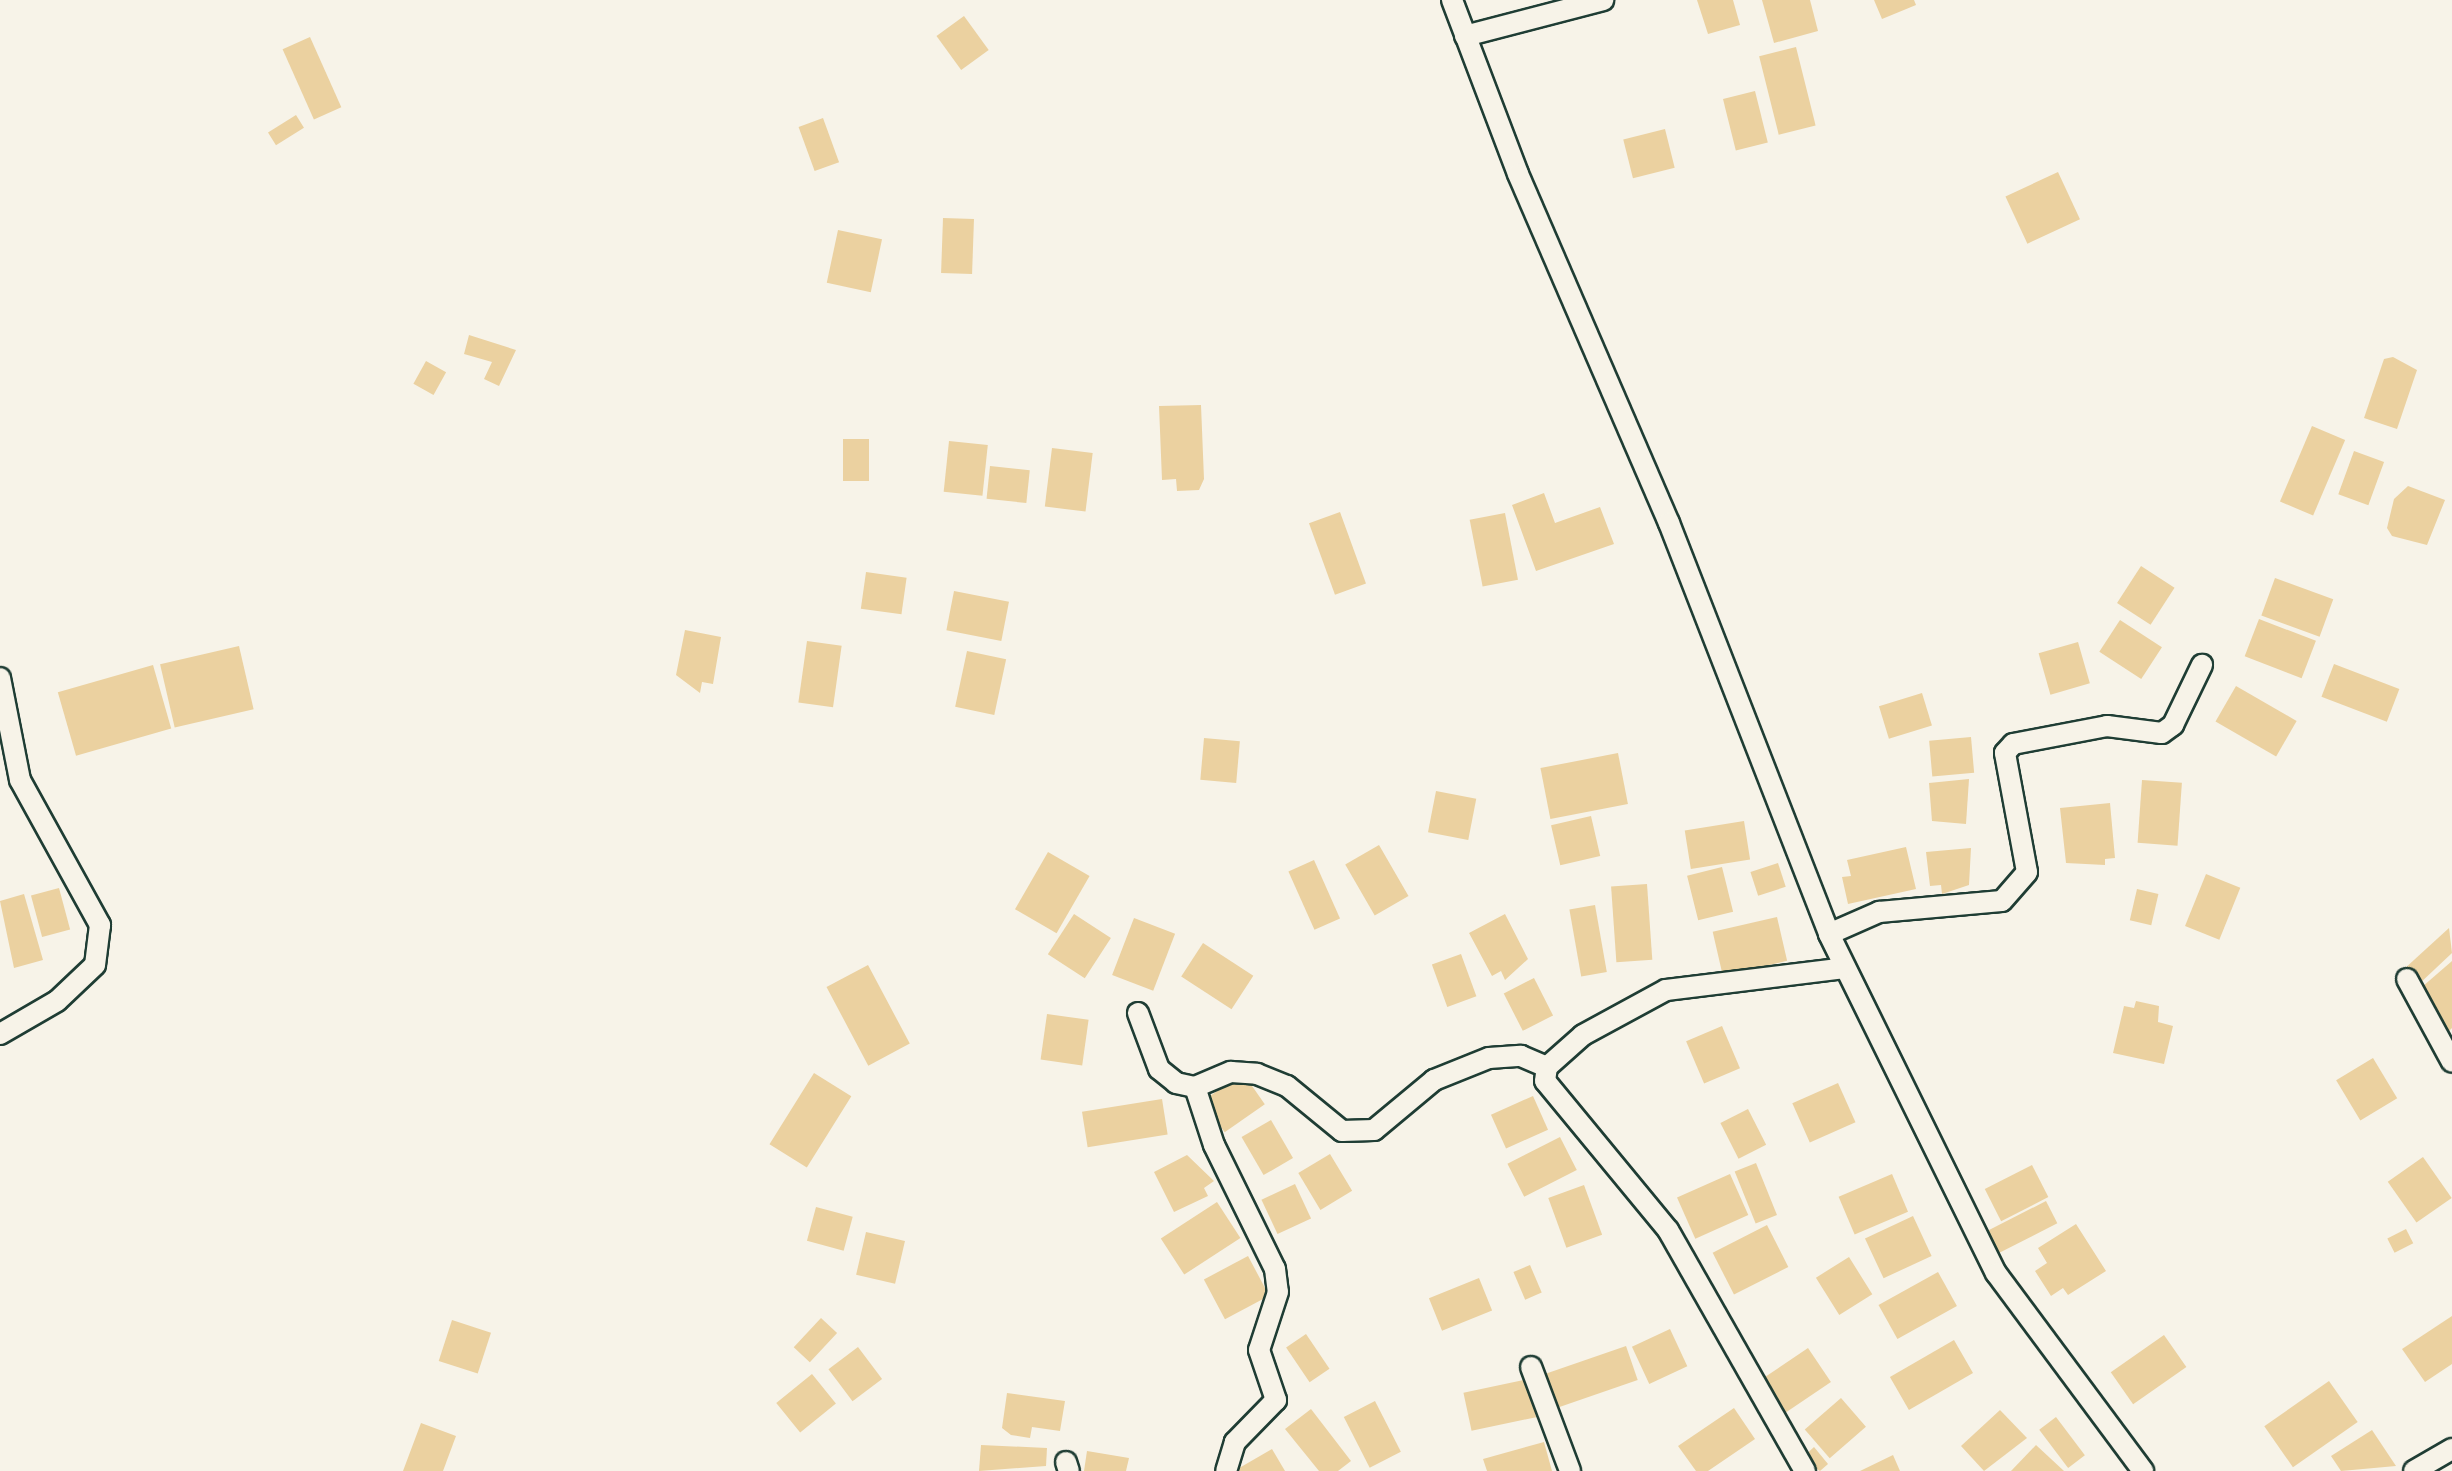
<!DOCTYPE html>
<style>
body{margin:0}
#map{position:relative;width:2452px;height:1471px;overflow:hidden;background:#f7f3e8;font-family:Delius,sans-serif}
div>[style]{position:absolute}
.building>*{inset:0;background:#ebd1a0;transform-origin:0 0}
.roads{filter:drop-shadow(2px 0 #1f3d34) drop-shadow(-2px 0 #1f3d34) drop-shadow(0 2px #1f3d34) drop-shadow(0 -2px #1f3d34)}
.street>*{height:20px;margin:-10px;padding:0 10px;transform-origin:10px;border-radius:10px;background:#f7f3e8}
span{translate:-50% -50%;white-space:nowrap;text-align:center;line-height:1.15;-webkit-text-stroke:9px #f7f3e8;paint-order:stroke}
</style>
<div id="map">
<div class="building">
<i style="clip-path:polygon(1697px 0,1733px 0,1740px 25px,1708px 34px)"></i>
<i style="clip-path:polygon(1762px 0,1810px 0,1818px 31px,1774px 43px)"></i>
<i style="clip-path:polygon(1874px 0,1914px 0,1916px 5px,1882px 19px)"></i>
<i style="left:964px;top:16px;width:42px;height:34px;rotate:54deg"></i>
<i style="left:310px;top:37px;width:77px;height:30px;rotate:66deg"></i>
<i style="left:1796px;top:47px;width:81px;height:38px;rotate:76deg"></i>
<i style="left:1755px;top:91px;width:53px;height:33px;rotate:76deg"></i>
<i style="left:296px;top:115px;width:15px;height:33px;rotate:58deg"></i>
<i style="left:823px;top:118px;width:47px;height:26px;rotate:70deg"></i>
<i style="left:1665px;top:129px;width:40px;height:43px;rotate:76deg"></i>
<i style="left:2058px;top:172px;width:52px;height:58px;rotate:65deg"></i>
<i style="left:943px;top:218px;width:31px;height:55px;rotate:2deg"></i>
<i style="left:838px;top:230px;width:45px;height:54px;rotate:12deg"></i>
<i style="clip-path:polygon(469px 335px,516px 350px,499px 386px,484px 379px,492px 362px,464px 354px)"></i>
<i style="clip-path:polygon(2393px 357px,2417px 370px,2397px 429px,2364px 418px,2384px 359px)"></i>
<i style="left:426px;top:361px;width:23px;height:26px;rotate:29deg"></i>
<i style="clip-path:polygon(1201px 405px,1204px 479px,1199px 490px,1177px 491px,1176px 479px,1162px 480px,1159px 406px)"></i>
<i style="left:2312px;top:426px;width:36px;height:82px;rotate:23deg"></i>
<i style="left:843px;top:439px;width:26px;height:42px"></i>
<i style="left:949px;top:441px;width:39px;height:51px;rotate:6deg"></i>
<i style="left:1052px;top:448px;width:41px;height:59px;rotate:7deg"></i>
<i style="left:2354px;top:451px;width:32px;height:46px;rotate:20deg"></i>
<i style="left:990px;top:466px;width:40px;height:33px;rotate:6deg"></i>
<i style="clip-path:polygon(2408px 486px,2445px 500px,2427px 545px,2392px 536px,2387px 528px,2394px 499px)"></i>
<i style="clip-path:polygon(1544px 493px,1555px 523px,1600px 507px,1614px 544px,1536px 571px,1512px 505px)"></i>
<i style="left:1340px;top:512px;width:76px;height:33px;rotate:70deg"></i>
<i style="left:1505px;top:513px;width:68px;height:36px;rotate:79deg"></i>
<i style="left:2141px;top:566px;width:40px;height:44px;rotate:33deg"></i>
<i style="left:866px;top:572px;width:41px;height:37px;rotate:8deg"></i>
<i style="left:2275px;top:578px;width:62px;height:40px;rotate:20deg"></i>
<i style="left:954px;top:591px;width:56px;height:40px;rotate:11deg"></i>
<i style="left:2259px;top:619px;width:61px;height:40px;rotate:21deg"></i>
<i style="left:2120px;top:620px;width:50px;height:38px;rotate:33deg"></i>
<i style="clip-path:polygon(685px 630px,721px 637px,713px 684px,702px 682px,700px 693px,676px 675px)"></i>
<i style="left:807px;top:641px;width:35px;height:62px;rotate:8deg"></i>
<i style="left:2078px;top:642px;width:43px;height:41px;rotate:74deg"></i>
<i style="left:239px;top:646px;width:65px;height:81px;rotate:77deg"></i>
<i style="left:967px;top:651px;width:40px;height:57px;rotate:12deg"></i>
<i style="left:2334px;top:664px;width:70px;height:35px;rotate:21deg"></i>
<i style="left:153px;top:665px;width:66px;height:99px;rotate:74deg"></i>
<i style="left:2236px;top:686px;width:70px;height:41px;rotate:30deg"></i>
<i style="left:1922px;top:693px;width:34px;height:45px;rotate:73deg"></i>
<i style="left:1971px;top:737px;width:36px;height:42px;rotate:85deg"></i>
<i style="left:1204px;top:738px;width:36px;height:42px;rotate:5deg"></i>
<i style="left:1618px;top:753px;width:52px;height:79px;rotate:79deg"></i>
<i style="clip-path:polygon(1969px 779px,1966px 824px,1932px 821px,1929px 783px)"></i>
<i style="left:2142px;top:780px;width:40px;height:63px;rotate:4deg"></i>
<i style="left:1436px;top:791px;width:41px;height:42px;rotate:11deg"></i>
<i style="clip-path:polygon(2110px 803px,2115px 858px,2105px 859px,2105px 865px,2066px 863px,2060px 808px)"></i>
<i style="left:1591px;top:816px;width:41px;height:41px;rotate:77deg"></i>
<i style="left:1744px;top:821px;width:39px;height:60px;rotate:81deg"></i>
<i style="left:1379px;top:845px;width:59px;height:39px;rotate:60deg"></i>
<i style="clip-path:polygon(1906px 847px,1916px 889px,1848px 904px,1842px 877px,1851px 876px,1847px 860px)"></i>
<i style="clip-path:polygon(1971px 848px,1969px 885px,1942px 894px,1941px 885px,1930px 886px,1926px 852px)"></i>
<i style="left:1048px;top:852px;width:48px;height:66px;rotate:30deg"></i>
<i style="left:1314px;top:860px;width:64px;height:28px;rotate:66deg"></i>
<i style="left:1778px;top:863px;width:25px;height:29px;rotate:72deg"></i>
<i style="left:1722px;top:867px;width:46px;height:36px;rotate:76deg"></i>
<i style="left:2206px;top:874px;width:37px;height:56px;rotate:22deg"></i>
<i style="left:1647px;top:884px;width:76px;height:36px;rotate:86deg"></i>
<i style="left:59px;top:888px;width:43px;height:29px;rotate:75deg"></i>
<i style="left:2137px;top:889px;width:22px;height:32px;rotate:13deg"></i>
<i style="clip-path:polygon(24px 894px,43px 960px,14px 968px,0 901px)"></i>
<i style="left:1595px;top:905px;width:68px;height:26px;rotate:80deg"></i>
<i style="left:1074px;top:914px;width:44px;height:48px;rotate:33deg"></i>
<i style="clip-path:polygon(1505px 914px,1528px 959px,1505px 980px,1501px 971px,1492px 976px,1469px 933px)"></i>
<i style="left:1777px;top:917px;width:45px;height:66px;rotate:77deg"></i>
<i style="left:1134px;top:918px;width:44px;height:61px;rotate:21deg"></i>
<i style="clip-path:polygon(2449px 928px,2452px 953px,2418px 985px,2403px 970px)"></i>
<i style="left:1203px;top:943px;width:60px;height:40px;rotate:33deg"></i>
<i style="left:1461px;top:954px;width:45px;height:31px;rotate:70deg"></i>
<i style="clip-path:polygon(2452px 961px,2452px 1028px,2449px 1031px,2415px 993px)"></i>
<i style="left:868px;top:965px;width:89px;height:47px;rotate:62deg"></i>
<i style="left:1534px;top:978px;width:42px;height:34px;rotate:63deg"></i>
<i style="clip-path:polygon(2136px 1001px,2159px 1006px,2158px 1022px,2173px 1026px,2164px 1064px,2113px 1053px,2124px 1006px,2134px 1008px)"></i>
<i style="left:1047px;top:1014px;width:42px;height:46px;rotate:8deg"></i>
<i style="left:1722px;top:1026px;width:46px;height:39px;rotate:67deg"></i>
<i style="left:2373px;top:1058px;width:47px;height:43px;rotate:59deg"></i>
<i style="left:814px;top:1073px;width:44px;height:84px;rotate:32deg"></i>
<i style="left:1243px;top:1073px;width:38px;height:49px;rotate:55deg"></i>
<i style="left:1838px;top:1083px;width:43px;height:50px;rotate:66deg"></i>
<i style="left:1533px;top:1096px;width:37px;height:46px;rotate:66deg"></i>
<i style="left:1162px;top:1099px;width:36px;height:81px;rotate:81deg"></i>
<i style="left:1748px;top:1109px;width:40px;height:31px;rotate:63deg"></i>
<i style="left:1271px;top:1120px;width:44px;height:34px;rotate:60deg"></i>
<i style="left:1560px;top:1137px;width:37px;height:59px;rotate:63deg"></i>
<i style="left:1330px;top:1154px;width:43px;height:37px;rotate:59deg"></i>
<i style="clip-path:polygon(1187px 1155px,1214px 1181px,1204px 1188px,1208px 1196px,1174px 1212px,1154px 1172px)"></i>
<i style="left:2423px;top:1157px;width:50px;height:43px;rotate:55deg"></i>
<i style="left:1756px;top:1163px;width:56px;height:23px;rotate:68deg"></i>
<i style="left:2032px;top:1165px;width:36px;height:53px;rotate:63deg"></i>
<i style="left:1730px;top:1174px;width:45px;height:58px;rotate:66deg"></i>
<i style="left:1892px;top:1174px;width:41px;height:58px;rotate:67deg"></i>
<i style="left:1295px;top:1184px;width:38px;height:37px;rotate:65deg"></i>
<i style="left:1584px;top:1185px;width:53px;height:38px;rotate:70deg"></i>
<i style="left:2046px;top:1201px;width:25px;height:65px;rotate:63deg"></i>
<i style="left:1217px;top:1202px;width:43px;height:67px;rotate:57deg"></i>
<i style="left:816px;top:1207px;width:38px;height:35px;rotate:15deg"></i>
<i style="left:1913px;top:1216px;width:44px;height:53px;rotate:65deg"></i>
<i style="clip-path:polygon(2076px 1224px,2106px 1271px,2068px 1295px,2063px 1288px,2051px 1296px,2035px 1271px,2047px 1263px,2038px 1248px)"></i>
<i style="left:1767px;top:1225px;width:47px;height:61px;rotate:63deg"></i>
<i style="left:2406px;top:1229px;width:16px;height:21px;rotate:63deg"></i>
<i style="left:866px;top:1232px;width:40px;height:44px;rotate:13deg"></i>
<i style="left:1248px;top:1256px;width:45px;height:50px;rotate:62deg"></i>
<i style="left:1849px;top:1257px;width:44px;height:39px;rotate:58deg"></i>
<i style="left:1530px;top:1265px;width:30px;height:18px;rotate:67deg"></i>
<i style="left:1938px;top:1272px;width:39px;height:68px;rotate:61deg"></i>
<i style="left:1479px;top:1278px;width:35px;height:54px;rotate:68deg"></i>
<i style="clip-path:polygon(2452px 1316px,2452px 1364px,2425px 1382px,2402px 1349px)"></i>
<i style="left:821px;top:1318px;width:22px;height:40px;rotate:43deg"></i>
<i style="left:452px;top:1320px;width:41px;height:43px;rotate:18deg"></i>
<i style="left:1670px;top:1329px;width:41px;height:42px;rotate:65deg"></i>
<i style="left:1306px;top:1334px;width:42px;height:24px;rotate:56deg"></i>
<i style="left:2164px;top:1335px;width:39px;height:65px;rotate:55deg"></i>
<i style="left:1954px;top:1340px;width:38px;height:74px;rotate:60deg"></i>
<i style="left:1626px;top:1346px;width:36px;height:85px;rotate:71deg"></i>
<i style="left:858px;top:1347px;width:40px;height:37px;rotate:53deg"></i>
<i style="left:1808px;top:1348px;width:41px;height:64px;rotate:56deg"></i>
<i style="left:812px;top:1374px;width:38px;height:46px;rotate:51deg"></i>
<i style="left:1528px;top:1379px;width:39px;height:66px;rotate:78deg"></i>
<i style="left:2329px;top:1381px;width:50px;height:79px;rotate:55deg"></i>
<i style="clip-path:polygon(1007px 1393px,1065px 1401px,1060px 1431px,1032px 1427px,1030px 1438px,1011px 1435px,1002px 1428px)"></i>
<i style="left:1841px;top:1398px;width:38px;height:48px;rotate:49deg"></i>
<i style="left:1375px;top:1401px;width:57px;height:35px;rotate:63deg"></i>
<i style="clip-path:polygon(1734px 1408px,1755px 1439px,1708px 1471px,1696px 1471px,1678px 1446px)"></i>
<i style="clip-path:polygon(1311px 1409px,1351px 1461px,1338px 1471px,1319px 1471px,1285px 1429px)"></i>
<i style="clip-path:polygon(2000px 1410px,2027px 1438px,1984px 1471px,1961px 1446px)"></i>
<i style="left:2056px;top:1417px;width:48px;height:21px;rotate:53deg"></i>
<i style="clip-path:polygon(421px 1423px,456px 1436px,443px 1471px,403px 1471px)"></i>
<i style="clip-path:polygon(2372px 1430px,2396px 1466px,2341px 1471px,2331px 1456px)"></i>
<i style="clip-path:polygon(1544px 1442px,1552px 1471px,1487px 1471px,1483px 1459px)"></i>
<i style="clip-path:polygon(981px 1445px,1047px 1448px,1046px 1466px,979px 1471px)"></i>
<i style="clip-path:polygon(2036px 1445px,2064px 1471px,2011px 1471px)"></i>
<i style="clip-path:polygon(1814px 1447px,1828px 1464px,1820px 1471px,1801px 1459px)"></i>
<i style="clip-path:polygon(1272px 1449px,1285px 1471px,1234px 1471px)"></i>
<i style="clip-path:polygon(1087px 1451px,1129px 1458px,1126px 1471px,1084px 1471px)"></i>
<i style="clip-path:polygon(1893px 1455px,1900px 1471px,1860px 1471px)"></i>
</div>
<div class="roads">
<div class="street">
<i style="left:1452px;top:0;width:186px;rotate:69.2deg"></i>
<i style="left:1518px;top:174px;width:380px;rotate:66.6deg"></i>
<i style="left:1669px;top:523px;width:441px;rotate:68.7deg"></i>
<i style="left:1829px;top:934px;width:378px;rotate:63.8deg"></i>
<i style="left:1996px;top:1273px;width:247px;rotate:53.4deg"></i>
<i style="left:1465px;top:36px;width:143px;rotate:-14.6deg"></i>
<i style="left:0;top:678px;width:104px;rotate:78.9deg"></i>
<i style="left:20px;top:780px;width:166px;rotate:61.1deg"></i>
<i style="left:100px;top:925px;width:40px;rotate:97.1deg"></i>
<i style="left:95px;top:965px;width:52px;rotate:136.5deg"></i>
<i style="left:57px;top:1001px;width:66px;rotate:149.9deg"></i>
<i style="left:1829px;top:934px;width:55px;rotate:-23.7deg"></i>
<i style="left:1879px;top:912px;width:123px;rotate:-5.1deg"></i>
<i style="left:2002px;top:901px;width:38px;rotate:-49deg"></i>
<i style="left:2027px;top:872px;width:121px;rotate:-100.5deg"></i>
<i style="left:2005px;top:753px;width:12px;rotate:-48deg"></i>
<i style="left:2013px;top:744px;width:96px;rotate:-10.8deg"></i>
<i style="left:2107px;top:726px;width:55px;rotate:7.3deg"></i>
<i style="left:2162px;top:733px;width:14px;rotate:-36deg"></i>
<i style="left:2173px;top:725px;width:67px;rotate:-64.2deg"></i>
<i style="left:2407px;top:979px;width:94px;rotate:61.5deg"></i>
<i style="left:1138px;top:1013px;width:60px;rotate:69.4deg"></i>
<i style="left:1159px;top:1069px;width:22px;rotate:39deg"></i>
<i style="left:1176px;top:1083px;width:19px;rotate:12deg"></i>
<i style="left:1195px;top:1087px;width:39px;rotate:-23deg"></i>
<i style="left:1231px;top:1072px;width:26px;rotate:4deg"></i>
<i style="left:1257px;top:1074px;width:32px;rotate:22deg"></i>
<i style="left:1287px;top:1086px;width:71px;rotate:39.3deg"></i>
<i style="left:1342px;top:1131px;width:32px;rotate:-2deg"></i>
<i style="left:1374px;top:1130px;width:78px;rotate:-39.8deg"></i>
<i style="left:1434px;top:1080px;width:59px;rotate:-21.8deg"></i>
<i style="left:1489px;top:1058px;width:32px;rotate:-4deg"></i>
<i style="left:1521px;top:1056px;width:28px;rotate:23deg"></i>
<i style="left:1195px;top:1087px;width:61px;rotate:71.9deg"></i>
<i style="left:1214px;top:1145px;width:138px;rotate:63.8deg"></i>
<i style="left:1275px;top:1269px;width:23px;rotate:83deg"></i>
<i style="left:1278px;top:1292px;width:61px;rotate:108.1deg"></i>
<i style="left:1259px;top:1350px;width:53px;rotate:71.2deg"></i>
<i style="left:1276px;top:1400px;width:59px;rotate:134.3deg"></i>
<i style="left:1235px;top:1442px;width:30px;rotate:107deg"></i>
<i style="left:1531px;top:1367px;width:111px;rotate:69.4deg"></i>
<i style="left:1066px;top:1462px;width:9px;rotate:72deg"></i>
<i style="left:1805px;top:1471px;width:277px;rotate:-119.6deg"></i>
<i style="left:1668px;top:1230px;width:193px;rotate:-129.5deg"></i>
<i style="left:1545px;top:1081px;width:14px;rotate:-82deg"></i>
<i style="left:1547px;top:1067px;width:48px;rotate:-41.6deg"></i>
<i style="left:1583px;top:1035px;width:94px;rotate:-28.5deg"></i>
<i style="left:1666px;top:990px;width:180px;rotate:-7deg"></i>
<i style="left:2414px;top:1471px;width:44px;rotate:-30.1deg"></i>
</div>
</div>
</div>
